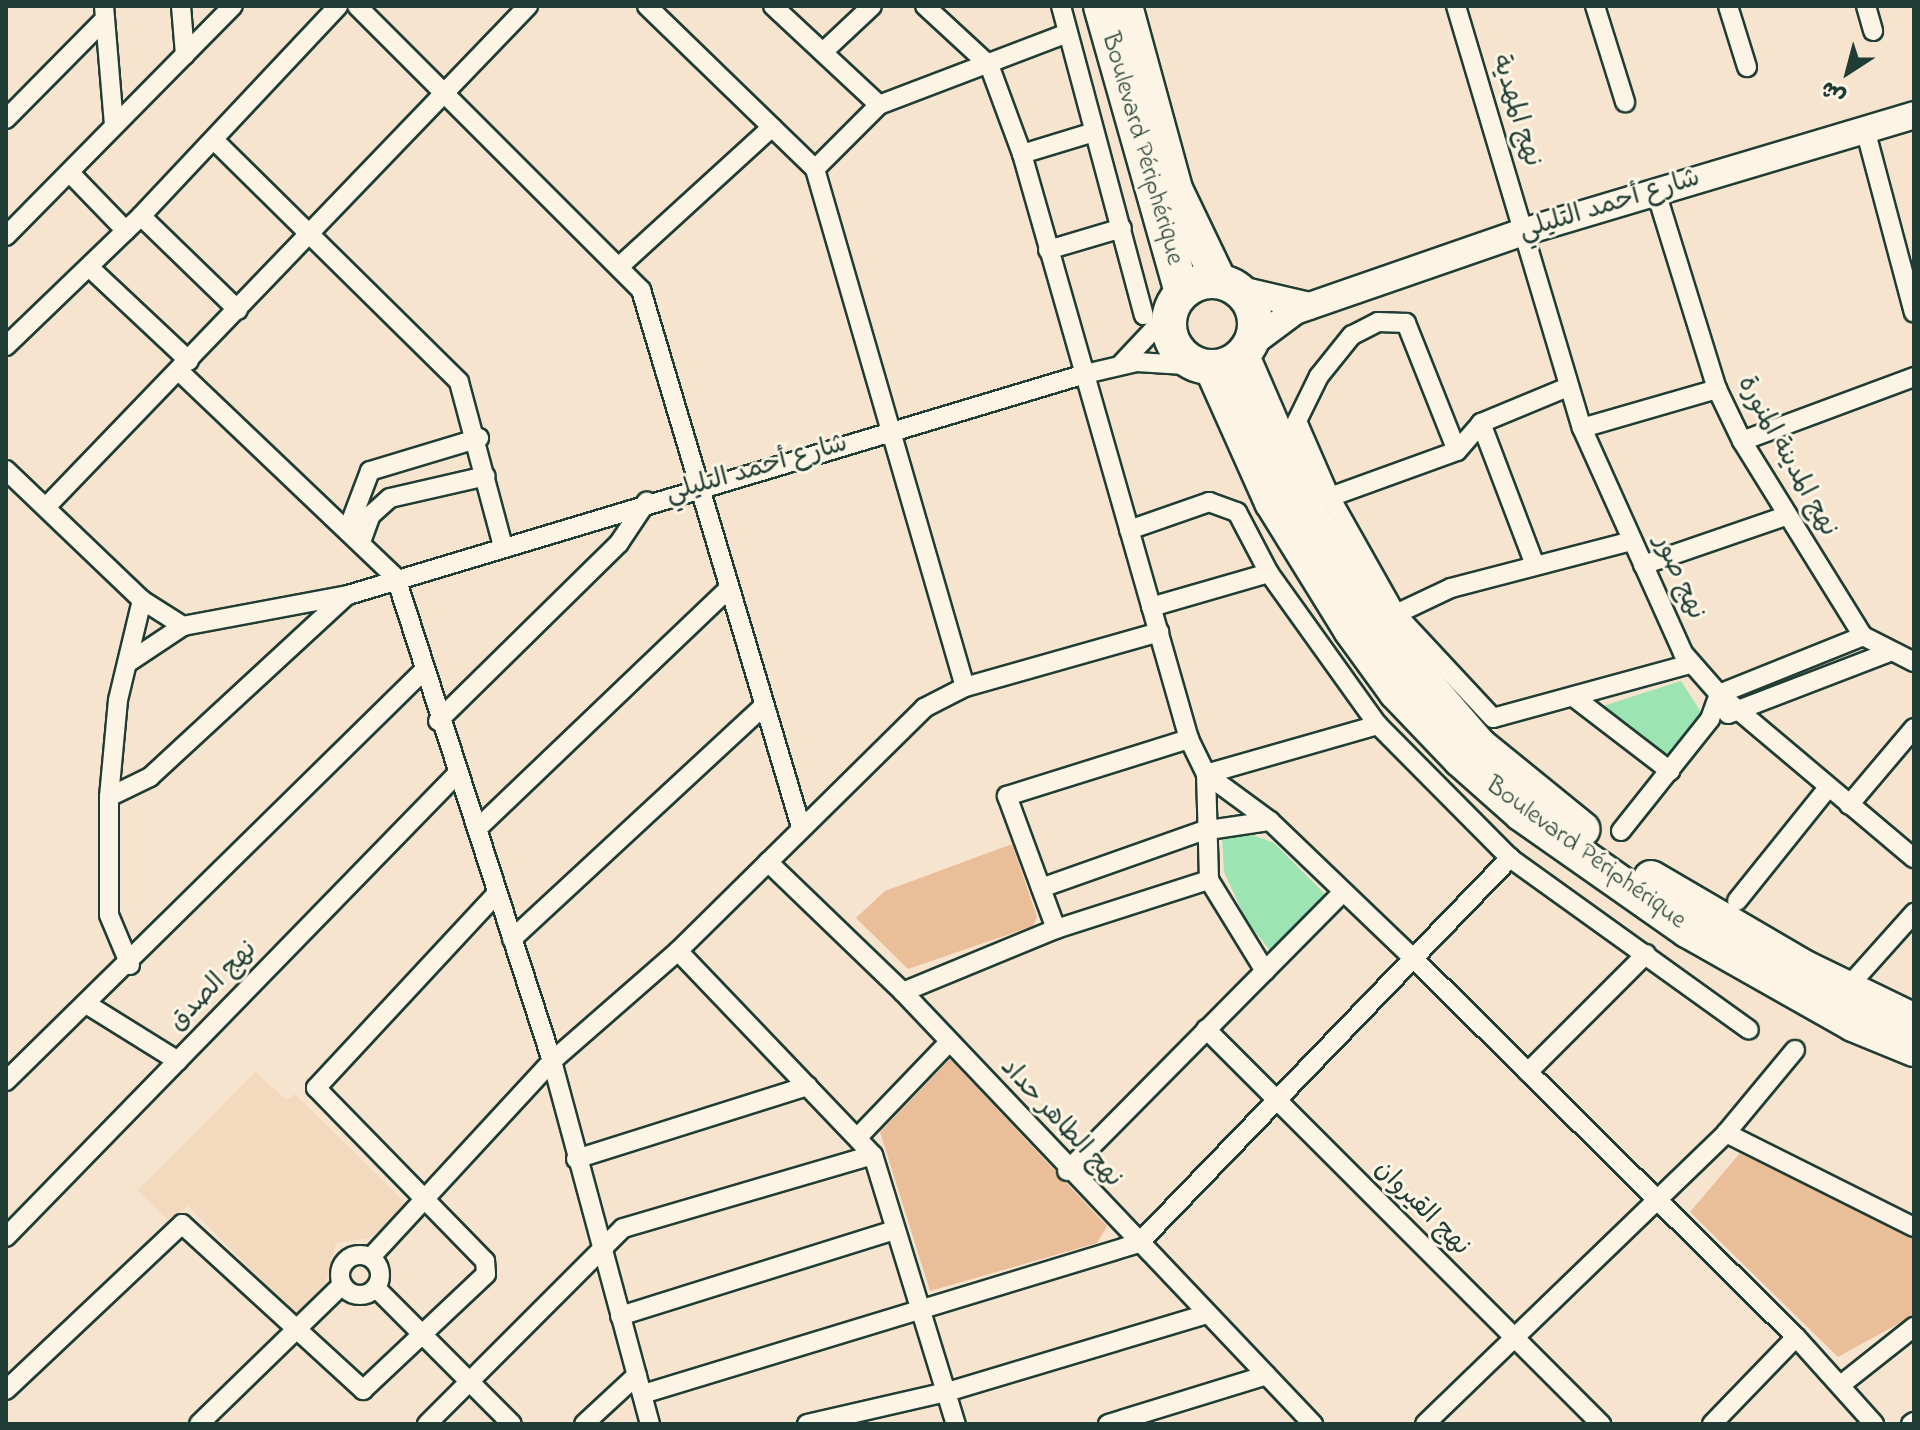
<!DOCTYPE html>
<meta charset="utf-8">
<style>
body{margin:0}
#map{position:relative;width:1920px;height:1430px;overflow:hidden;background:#f7e4ce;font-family:"Indie Flower","Playpen Sans Arabic",sans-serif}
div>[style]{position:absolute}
.built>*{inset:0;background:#f3d9be}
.green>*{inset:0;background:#9ce5b3}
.building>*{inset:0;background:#eabe99}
.roads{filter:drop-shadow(2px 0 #1f3d34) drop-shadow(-2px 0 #1f3d34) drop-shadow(0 2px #1f3d34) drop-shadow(0 -2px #1f3d34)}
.street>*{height:18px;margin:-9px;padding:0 9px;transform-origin:9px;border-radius:9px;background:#fcf5e5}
.street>.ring{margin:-9px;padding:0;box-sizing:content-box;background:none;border:18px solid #fcf5e5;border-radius:50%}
.secondary>*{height:26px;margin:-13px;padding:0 13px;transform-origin:13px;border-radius:13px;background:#fcf5e5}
.highway>*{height:34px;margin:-17px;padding:0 17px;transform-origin:17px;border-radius:17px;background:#fcf5e5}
.highway>.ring{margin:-17px;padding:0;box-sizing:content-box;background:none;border:34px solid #fcf5e5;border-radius:50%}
span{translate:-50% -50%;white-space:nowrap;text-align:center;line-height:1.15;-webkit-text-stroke:6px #fcf5e5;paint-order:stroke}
.street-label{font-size:26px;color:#1f3d34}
.frame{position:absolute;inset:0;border:8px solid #1f3d34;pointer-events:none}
.north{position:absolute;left:1808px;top:32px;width:80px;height:80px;-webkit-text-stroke:6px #fcf5e5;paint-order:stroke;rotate:216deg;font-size:22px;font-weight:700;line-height:32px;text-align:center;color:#1f3d34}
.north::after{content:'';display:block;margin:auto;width:28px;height:36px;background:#1f3d34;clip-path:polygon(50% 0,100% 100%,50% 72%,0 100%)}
</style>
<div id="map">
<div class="built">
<i style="clip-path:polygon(255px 1072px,287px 1100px,295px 1094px,407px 1205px,369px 1238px,336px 1243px,325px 1283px,296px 1315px,188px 1206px,168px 1220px,138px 1190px)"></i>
</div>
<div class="green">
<i style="clip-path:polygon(1681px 681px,1701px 712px,1665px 757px,1600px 707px)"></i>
<i style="clip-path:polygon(1253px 835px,1274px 843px,1330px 899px,1274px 955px,1247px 922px,1224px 872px,1222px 838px)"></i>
</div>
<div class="building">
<i style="clip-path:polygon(1012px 844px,1037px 917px,1033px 926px,908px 969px,856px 918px,885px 891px)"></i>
<i style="clip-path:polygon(950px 1059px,1107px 1226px,1097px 1243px,930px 1291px,880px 1132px)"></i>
<i style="clip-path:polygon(1740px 1153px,1914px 1239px,1914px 1315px,1838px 1357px,1690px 1212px)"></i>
</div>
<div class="roads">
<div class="street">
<i style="left:104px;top:6px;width:120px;rotate:85.2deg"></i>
<i style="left:181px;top:6px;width:49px;rotate:85.3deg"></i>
<i style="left:357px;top:6px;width:402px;rotate:45deg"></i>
<i style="left:641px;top:290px;width:560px;rotate:73.41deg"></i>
<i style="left:647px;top:6px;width:234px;rotate:44.1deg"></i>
<i style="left:815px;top:169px;width:539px;rotate:73.85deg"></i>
<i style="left:773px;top:6px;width:145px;rotate:43deg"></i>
<i style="left:1061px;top:6px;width:320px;rotate:75deg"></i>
<i style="left:1456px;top:6px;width:440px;rotate:73.4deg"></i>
<i style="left:1582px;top:428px;width:247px;rotate:65.8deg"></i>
<i style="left:1683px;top:653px;width:55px;rotate:48.7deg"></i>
<i style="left:1719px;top:694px;width:255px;rotate:40.1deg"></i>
<i style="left:1595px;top:6px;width:101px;rotate:72.6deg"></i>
<i style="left:1728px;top:6px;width:64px;rotate:72.7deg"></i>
<i style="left:1866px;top:6px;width:26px;rotate:74deg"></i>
<i style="left:823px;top:52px;width:67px;rotate:-43.2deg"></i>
<i style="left:6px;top:119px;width:139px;rotate:-45.3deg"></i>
<i style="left:1865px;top:129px;width:190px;rotate:75.1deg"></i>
<i style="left:214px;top:140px;width:344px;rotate:44.6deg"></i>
<i style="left:459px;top:382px;width:170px;rotate:75deg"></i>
<i style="left:1022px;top:154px;width:75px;rotate:-17deg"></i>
<i style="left:815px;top:169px;width:91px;rotate:-45deg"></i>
<i style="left:879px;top:105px;width:199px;rotate:-20.9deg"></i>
<i style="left:71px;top:174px;width:79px;rotate:46deg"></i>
<i style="left:1656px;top:192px;width:206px;rotate:72.8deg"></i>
<i style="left:1717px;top:389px;width:58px;rotate:64.3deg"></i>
<i style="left:1742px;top:441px;width:229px;rotate:58.2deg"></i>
<i style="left:1863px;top:636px;width:57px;rotate:27deg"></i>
<i style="left:141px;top:216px;width:135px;rotate:44.1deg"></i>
<i style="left:6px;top:236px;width:323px;rotate:-45.4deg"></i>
<i style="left:1048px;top:250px;width:77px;rotate:-16.6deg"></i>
<i style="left:622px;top:264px;width:203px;rotate:-42.4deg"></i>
<i style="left:89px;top:267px;width:137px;rotate:43.2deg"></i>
<i style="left:6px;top:346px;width:187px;rotate:-43.9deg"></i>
<i style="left:141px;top:216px;width:288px;rotate:-46.8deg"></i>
<i style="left:1122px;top:363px;width:70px;rotate:-46.7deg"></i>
<i style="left:180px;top:372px;width:298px;rotate:43.6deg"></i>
<i style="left:396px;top:578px;width:508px;rotate:72.1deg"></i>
<i style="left:552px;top:1061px;width:376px;rotate:74.9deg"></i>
<i style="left:1481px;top:423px;width:152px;rotate:69.2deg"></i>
<i style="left:1582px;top:428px;width:141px;rotate:-16.1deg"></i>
<i style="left:1742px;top:441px;width:184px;rotate:-20.4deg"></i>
<i style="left:1457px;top:451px;width:37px;rotate:-49deg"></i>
<i style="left:1481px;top:423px;width:94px;rotate:-22.5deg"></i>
<i style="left:6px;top:470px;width:188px;rotate:43.7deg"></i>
<i style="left:142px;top:600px;width:49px;rotate:32.4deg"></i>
<i style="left:1330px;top:497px;width:135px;rotate:-19.9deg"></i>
<i style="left:1457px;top:451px;width:138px;rotate:-111.7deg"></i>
<i style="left:1406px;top:323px;width:28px;rotate:-178deg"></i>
<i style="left:1378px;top:322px;width:29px;rotate:153deg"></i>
<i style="left:1352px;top:335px;width:53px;rotate:128.8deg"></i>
<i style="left:1319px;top:376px;width:50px;rotate:116.1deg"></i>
<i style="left:1297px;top:421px;width:83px;rotate:66.5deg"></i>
<i style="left:1330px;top:497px;width:134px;rotate:60.6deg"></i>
<i style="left:1396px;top:614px;width:142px;rotate:47deg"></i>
<i style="left:1493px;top:718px;width:204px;rotate:-15.3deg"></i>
<i style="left:47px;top:506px;width:694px;rotate:-46.11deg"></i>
<i style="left:348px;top:529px;width:62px;rotate:-69.2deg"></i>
<i style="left:370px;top:471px;width:114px;rotate:-16.8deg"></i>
<i style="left:1129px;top:530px;width:85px;rotate:-19.3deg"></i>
<i style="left:1209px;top:502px;width:30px;rotate:20deg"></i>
<i style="left:1237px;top:512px;width:69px;rotate:62.3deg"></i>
<i style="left:1269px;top:573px;width:187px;rotate:54.4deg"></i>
<i style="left:1378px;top:725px;width:187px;rotate:45.2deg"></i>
<i style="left:1510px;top:858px;width:294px;rotate:35.7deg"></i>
<i style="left:361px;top:542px;width:29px;rotate:-70deg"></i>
<i style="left:371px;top:515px;width:25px;rotate:-42deg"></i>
<i style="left:390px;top:498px;width:98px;rotate:-12.9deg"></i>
<i style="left:1643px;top:565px;width:150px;rotate:-19deg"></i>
<i style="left:1151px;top:607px;width:123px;rotate:-16.1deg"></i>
<i style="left:1396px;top:614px;width:61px;rotate:-25.3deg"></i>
<i style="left:1451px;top:588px;width:187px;rotate:-14.6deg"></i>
<i style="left:129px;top:662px;width:65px;rotate:-33.7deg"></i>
<i style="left:183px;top:626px;width:168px;rotate:-10.6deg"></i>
<i style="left:348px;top:595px;width:769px;rotate:-16.69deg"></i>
<i style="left:1085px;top:374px;width:53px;rotate:-13deg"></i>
<i style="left:1137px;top:362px;width:63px;rotate:3.6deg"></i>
<i style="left:1575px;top:698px;width:120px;rotate:37.5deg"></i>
<i style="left:1728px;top:714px;width:170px;rotate:-21deg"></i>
<i style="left:438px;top:721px;width:254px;rotate:-44.5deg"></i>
<i style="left:619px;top:543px;width:50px;rotate:-56.3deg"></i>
<i style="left:1206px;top:774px;width:79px;rotate:36.3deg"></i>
<i style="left:1270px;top:821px;width:201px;rotate:43.8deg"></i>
<i style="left:1415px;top:960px;width:536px;rotate:44.7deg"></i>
<i style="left:1796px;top:1337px;width:117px;rotate:48.1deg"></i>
<i style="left:1206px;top:774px;width:179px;rotate:-15.9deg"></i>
<i style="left:109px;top:797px;width:46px;rotate:-26deg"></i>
<i style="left:150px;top:777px;width:267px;rotate:-42.7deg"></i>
<i style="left:1849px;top:805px;width:101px;rotate:-49.8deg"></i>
<i style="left:477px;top:829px;width:346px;rotate:-43.7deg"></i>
<i style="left:1621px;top:831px;width:143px;rotate:-51.5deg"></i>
<i style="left:1710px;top:719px;width:27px;rotate:-70deg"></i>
<i style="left:1719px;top:694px;width:155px;rotate:-21.9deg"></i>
<i style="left:768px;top:862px;width:187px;rotate:43.9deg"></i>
<i style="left:903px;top:992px;width:596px;rotate:46.5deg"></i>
<i style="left:1209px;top:880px;width:107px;rotate:58.4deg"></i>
<i style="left:1041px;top:888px;width:171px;rotate:-19.5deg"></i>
<i style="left:1202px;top:831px;width:69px;rotate:-8.4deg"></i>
<i style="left:1737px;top:901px;width:145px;rotate:-51.2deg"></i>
<i style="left:1056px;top:929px;width:142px;rotate:-110.2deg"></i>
<i style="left:1007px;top:796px;width:191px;rotate:-17.4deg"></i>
<i style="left:512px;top:939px;width:343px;rotate:-42.8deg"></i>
<i style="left:678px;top:951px;width:282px;rotate:46.3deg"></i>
<i style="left:873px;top:1155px;width:282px;rotate:72.9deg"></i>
<i style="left:130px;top:965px;width:54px;rotate:-112.8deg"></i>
<i style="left:109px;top:915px;width:118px;rotate:-90deg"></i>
<i style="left:109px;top:797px;width:97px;rotate:-84.7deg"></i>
<i style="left:118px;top:700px;width:103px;rotate:-76.5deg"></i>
<i style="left:1855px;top:979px;width:89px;rotate:-48.2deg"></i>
<i style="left:903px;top:992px;width:165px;rotate:-22.4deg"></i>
<i style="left:1056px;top:929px;width:161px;rotate:-17.8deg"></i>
<i style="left:1209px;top:880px;width:106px;rotate:-91.6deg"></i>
<i style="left:1206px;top:774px;width:39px;rotate:-116deg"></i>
<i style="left:1189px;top:739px;width:608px;rotate:-105.93deg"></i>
<i style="left:1022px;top:154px;width:95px;rotate:-110.3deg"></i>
<i style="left:989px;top:65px;width:87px;rotate:-137.3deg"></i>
<i style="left:88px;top:1005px;width:106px;rotate:31.9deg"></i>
<i style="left:1206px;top:1029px;width:559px;rotate:45deg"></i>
<i style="left:1528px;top:1072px;width:167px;rotate:-45deg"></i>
<i style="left:6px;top:1081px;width:583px;rotate:-44.51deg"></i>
<i style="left:1726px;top:1133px;width:210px;rotate:26.6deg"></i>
<i style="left:858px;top:1137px;width:130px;rotate:-46.2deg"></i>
<i style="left:576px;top:1159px;width:243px;rotate:-17.5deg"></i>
<i style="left:1067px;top:1171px;width:391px;rotate:-45.3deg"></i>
<i style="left:6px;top:1237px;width:648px;rotate:-45.75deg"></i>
<i class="ring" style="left:340px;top:1255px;width:22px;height:22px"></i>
<i style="left:371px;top:1257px;width:267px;rotate:-47.3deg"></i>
<i style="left:552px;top:1061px;width:167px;rotate:-41.1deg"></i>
<i style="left:678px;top:951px;width:346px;rotate:-44.6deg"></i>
<i style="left:924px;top:708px;width:46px;rotate:-27.1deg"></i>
<i style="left:965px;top:687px;width:202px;rotate:-15.8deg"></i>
<i style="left:376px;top:1288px;width:192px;rotate:45deg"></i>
<i style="left:620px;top:1316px;width:284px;rotate:-17.4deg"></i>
<i style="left:1842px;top:1384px;width:92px;rotate:-38.4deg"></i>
<i style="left:6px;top:1390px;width:242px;rotate:-43.3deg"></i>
<i style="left:182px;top:1224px;width:246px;rotate:42.5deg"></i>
<i style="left:363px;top:1390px;width:169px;rotate:-43.3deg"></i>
<i style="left:486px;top:1274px;width:13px;rotate:-94deg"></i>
<i style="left:485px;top:1261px;width:242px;rotate:-134.3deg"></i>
<i style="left:316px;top:1088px;width:265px;rotate:-47.1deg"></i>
<i style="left:643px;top:1394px;width:518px;rotate:-16.93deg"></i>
<i style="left:1139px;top:1243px;width:535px;rotate:-46.06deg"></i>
<i style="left:199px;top:1424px;width:199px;rotate:-44.2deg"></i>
<i style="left:427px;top:1424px;width:277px;rotate:-45deg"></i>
<i style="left:623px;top:1228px;width:260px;rotate:-16.3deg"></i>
<i style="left:584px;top:1424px;width:72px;rotate:-42.8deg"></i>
<i style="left:807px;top:1424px;width:144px;rotate:-12.9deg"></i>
<i style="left:947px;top:1392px;width:271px;rotate:-16.7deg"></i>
<i style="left:1108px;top:1424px;width:166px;rotate:-17.1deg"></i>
<i style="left:1425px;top:1424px;width:419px;rotate:-44deg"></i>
<i style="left:1726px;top:1133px;width:108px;rotate:-50.3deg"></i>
<i style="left:1712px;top:1424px;width:121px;rotate:-46deg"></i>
<i style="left:1911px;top:1424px;width:4px;rotate:-34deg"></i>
</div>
<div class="secondary">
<i style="left:1236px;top:289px;width:75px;rotate:13.1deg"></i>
<i style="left:1252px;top:343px;width:54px;rotate:-36.7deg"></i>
<i style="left:1295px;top:311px;width:244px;rotate:-19.1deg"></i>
<i style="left:1526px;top:231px;width:405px;rotate:-16.6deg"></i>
</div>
<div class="highway">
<i style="left:1101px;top:6px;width:297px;rotate:74.2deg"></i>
<i style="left:1125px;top:6px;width:190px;rotate:74.7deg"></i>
<i style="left:1175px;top:189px;width:102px;rotate:64.4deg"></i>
<i class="ring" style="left:1169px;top:281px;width:52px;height:52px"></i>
<i style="left:1242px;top:356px;width:176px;rotate:66.6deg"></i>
<i style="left:1312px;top:518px;width:158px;rotate:57.1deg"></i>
<i style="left:1398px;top:651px;width:125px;rotate:49.2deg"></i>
<i style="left:1480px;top:746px;width:132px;rotate:39.1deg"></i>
<i style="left:1212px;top:368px;width:147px;rotate:65.9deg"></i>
<i style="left:1272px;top:502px;width:150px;rotate:58.3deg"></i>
<i style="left:1351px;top:630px;width:77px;rotate:54deg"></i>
<i style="left:1396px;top:692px;width:94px;rotate:46.3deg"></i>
<i style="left:1461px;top:760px;width:81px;rotate:41.5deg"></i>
<i style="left:1522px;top:814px;width:202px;rotate:35.1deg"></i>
<i style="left:1687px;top:930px;width:191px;rotate:29.5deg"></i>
<i style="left:1853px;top:1024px;width:66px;rotate:22.3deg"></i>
<i style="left:1651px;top:878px;width:178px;rotate:30.3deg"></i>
<i style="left:1805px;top:968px;width:121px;rotate:25.9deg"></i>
</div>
</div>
<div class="street-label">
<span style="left:1515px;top:111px;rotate:73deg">نهج المهدية</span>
<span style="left:1141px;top:149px;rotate:74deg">Boulevard Périphérique</span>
<span style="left:1610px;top:206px;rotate:-17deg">شارع أحمد التليلي</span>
<span style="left:1786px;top:457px;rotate:61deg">نهج المدينة المنورة</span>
<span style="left:757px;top:470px;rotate:-16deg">شارع أحمد التليلي</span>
<span style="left:1678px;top:578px;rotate:66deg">نهج صور</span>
<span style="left:1585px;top:854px;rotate:36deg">Boulevard Périphérique</span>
<span style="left:214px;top:987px;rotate:-46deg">نهج الصدق</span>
<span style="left:1060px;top:1124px;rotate:47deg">نهج الطاهر حداد</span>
<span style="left:1421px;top:1209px;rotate:45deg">نهج القيروان</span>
</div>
<div class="frame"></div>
<div class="north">ش</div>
</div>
